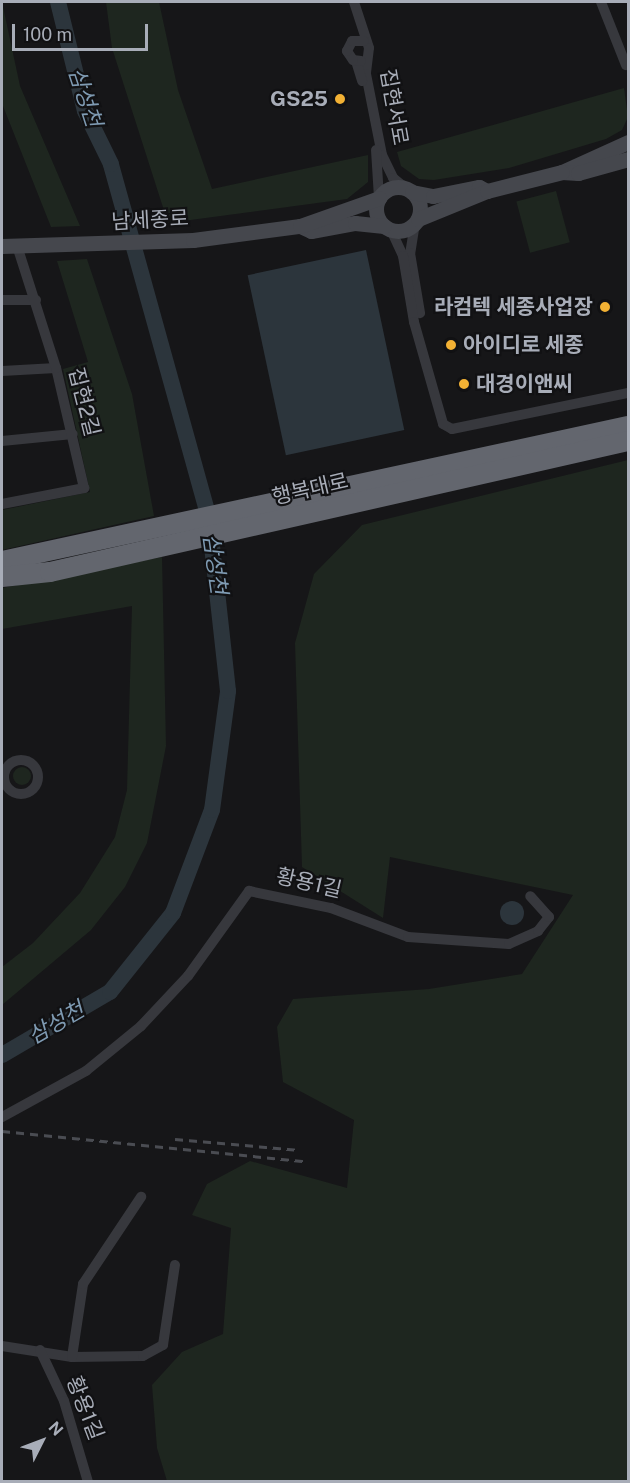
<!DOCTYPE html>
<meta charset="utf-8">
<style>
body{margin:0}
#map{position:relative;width:630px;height:1483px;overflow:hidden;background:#161618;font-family:"Public Sans","Noto Sans KR",sans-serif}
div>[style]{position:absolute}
.green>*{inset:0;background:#1e261f;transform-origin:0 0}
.round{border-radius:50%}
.water>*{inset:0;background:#2c353c;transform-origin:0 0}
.river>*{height:16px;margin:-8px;padding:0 8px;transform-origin:8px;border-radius:8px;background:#2c353c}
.street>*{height:10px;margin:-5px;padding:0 5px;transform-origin:5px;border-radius:5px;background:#37383d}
.street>.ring{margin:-5px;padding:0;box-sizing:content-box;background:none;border:10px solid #37383d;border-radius:50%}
.secondary>*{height:15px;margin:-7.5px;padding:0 7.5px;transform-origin:7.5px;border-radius:7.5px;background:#45474d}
.secondary>.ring{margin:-7.5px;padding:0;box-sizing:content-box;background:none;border:15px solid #45474d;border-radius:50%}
.highway>*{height:20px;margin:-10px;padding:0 10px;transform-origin:10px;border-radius:10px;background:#63666e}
.rail>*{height:3px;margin-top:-1.5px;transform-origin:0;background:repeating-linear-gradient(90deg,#4a4c52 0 8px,transparent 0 14px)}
.dots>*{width:16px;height:16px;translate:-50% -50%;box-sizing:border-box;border:3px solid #111113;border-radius:50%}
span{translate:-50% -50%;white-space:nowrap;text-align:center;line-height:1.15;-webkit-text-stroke:4.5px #111113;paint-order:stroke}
.poi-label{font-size:21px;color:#a8adb8;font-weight:700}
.right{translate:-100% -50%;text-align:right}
.left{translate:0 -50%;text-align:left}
.street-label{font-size:21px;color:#a8adb8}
.water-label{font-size:22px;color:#7f9bb3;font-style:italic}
.frame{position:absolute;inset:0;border:3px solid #a8adb8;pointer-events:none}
.north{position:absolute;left:12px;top:1411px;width:60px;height:60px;-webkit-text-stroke:4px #111113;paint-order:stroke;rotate:48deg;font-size:16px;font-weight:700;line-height:24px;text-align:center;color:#a8adb8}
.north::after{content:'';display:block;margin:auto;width:21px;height:27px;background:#a8adb8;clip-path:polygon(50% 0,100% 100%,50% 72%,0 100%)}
.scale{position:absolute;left:12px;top:24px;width:136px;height:27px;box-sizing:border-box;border:3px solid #a8adb8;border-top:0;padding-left:8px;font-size:18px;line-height:21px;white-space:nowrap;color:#a8adb8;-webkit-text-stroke:4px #111113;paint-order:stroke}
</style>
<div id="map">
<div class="green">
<i style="clip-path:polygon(2px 2px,20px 86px,80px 226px,51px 227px,3px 106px)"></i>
<i style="clip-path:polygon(106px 2px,159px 2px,178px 90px,212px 189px,368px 155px,368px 182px,347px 199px,168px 223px,112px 48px)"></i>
<i style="clip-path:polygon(624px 88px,628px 117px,622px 130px,606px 139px,509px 168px,434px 180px,419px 179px,401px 166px,397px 152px)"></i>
<i style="left:556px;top:191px;width:53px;height:41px;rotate:75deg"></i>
<i style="clip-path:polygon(87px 259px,132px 394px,154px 516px,2px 550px,2px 510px,90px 492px,63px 369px,88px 362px,57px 261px)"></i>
<i style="clip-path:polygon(628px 460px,628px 1481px,167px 1481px,157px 1448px,152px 1385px,182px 1352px,223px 1334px,231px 1228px,192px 1215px,207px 1184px,250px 1161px,347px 1188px,354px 1120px,283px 1082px,277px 1027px,293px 999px,429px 989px,522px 974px,573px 895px,390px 857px,383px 918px,302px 867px,295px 643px,314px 574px,362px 525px)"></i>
<i style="clip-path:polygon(162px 557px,166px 746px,147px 843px,125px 887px,91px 930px,2px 1005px,2px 967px,33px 943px,80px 893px,115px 837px,127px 790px,132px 606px,2px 629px,2px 588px)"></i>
<i class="round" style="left:13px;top:767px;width:18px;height:18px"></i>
</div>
<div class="water">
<i style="left:366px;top:250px;width:184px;height:121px;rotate:78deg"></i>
<i class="round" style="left:500px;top:901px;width:24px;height:24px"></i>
</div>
<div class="river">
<i style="left:2px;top:1055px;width:125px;rotate:-30.3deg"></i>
<i style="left:110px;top:992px;width:101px;rotate:-51.4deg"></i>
<i style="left:173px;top:913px;width:110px;rotate:-69.3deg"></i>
<i style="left:212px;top:810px;width:120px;rotate:-82.3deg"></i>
<i style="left:228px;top:691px;width:174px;rotate:-96.3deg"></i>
<i style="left:209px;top:518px;width:367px;rotate:-105.5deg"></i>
<i style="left:111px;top:164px;width:59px;rotate:-116.1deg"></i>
<i style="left:85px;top:111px;width:112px;rotate:-103.9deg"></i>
</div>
<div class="street">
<i style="left:354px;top:2px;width:48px;rotate:71.9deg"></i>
<i style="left:369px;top:48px;width:26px;rotate:97deg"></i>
<i style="left:366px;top:74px;width:83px;rotate:78.8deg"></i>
<i style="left:382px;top:155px;width:25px;rotate:64deg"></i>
<i style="left:393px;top:178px;width:19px;rotate:39deg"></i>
<i style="left:601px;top:2px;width:68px;rotate:68.4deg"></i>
<i style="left:356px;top:61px;width:21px;rotate:73deg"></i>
<i style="left:361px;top:61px;width:8px;rotate:-173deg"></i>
<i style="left:353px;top:60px;width:11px;rotate:-124deg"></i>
<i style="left:347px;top:51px;width:11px;rotate:-63deg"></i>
<i style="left:352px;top:41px;width:12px"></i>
<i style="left:376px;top:150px;width:48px;rotate:86.4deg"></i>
<i style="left:415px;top:223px;width:30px;rotate:99deg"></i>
<i style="left:410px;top:253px;width:61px;rotate:80.5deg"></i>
<i style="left:391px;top:230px;width:29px;rotate:65deg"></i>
<i style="left:403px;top:256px;width:67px;rotate:80.5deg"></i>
<i style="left:414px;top:322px;width:106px;rotate:74.1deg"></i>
<i style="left:443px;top:424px;width:10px;rotate:29deg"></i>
<i style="left:452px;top:429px;width:180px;rotate:-11.6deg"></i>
<i style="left:2px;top:300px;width:34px"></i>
<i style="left:2px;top:371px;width:54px;rotate:-3.2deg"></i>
<i style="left:2px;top:441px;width:71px;rotate:-5.6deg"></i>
<i style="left:2px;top:504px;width:84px;rotate:-11deg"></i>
<i style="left:84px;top:488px;width:123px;rotate:-103.1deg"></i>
<i style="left:56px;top:368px;width:128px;rotate:-107.7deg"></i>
<i class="ring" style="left:4px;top:760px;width:24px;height:24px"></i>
<i style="left:2px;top:1117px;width:96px;rotate:-28.7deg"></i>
<i style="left:86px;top:1071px;width:71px;rotate:-39.3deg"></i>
<i style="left:141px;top:1026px;width:69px;rotate:-46.8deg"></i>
<i style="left:188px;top:976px;width:105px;rotate:-54.3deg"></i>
<i style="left:249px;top:891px;width:84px;rotate:11.7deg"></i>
<i style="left:331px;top:908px;width:82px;rotate:20.6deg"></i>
<i style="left:408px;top:937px;width:101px;rotate:4deg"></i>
<i style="left:509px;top:944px;width:32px;rotate:-24deg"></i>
<i style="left:538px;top:931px;width:18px;rotate:-52deg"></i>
<i style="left:549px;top:917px;width:28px;rotate:-132deg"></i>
<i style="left:2px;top:1346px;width:71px;rotate:8.9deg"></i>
<i style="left:72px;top:1357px;width:71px;rotate:-0.8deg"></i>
<i style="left:143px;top:1356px;width:23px;rotate:-29deg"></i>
<i style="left:163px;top:1345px;width:81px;rotate:-81.5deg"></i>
<i style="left:40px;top:1350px;width:56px;rotate:64.8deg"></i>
<i style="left:64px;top:1401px;width:84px;rotate:73.5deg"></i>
<i style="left:72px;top:1357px;width:74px;rotate:-81.4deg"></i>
<i style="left:83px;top:1284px;width:105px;rotate:-56.3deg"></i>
</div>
<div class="secondary">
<i style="left:628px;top:142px;width:72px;rotate:155.6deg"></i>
<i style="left:562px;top:172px;width:16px;rotate:4deg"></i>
<i style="left:578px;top:173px;width:52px;rotate:-15.6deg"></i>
<i class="ring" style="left:376px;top:187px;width:29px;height:29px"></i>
<i style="left:412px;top:192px;width:21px;rotate:11deg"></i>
<i style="left:433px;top:196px;width:47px;rotate:-11.1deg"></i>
<i style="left:479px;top:187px;width:9px;rotate:27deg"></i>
<i style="left:418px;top:219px;width:74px;rotate:-22.1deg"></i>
<i style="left:487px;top:191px;width:77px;rotate:-14.2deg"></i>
<i style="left:300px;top:226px;width:12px;rotate:24deg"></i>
<i style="left:311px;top:231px;width:45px;rotate:-10.3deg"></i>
<i style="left:355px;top:223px;width:29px;rotate:6deg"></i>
<i style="left:2px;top:246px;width:191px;rotate:-1.8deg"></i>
<i style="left:193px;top:240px;width:108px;rotate:-7.5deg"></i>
<i style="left:300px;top:226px;width:84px;rotate:-19.5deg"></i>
</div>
<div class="highway">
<i style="left:2px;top:561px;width:640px;rotate:-12.17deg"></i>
<i style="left:2px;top:577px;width:48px;rotate:-5.9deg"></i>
<i style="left:50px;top:572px;width:593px;rotate:-12.77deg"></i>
</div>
<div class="rail">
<i style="left:2px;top:1131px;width:304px;rotate:5.7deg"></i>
<i style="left:175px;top:1139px;width:125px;rotate:5deg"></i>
</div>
<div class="dots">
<i style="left:340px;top:99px;background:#f2b134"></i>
<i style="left:605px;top:307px;background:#f2b134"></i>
<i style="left:451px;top:345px;background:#f2b134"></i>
<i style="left:464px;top:384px;background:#f2b134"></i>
</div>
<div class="poi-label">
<span class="right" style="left:328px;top:99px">GS25</span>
<span class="right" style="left:593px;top:307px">라컴텍 세종사업장</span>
<span class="left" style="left:463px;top:345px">아이디로 세종</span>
<span class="left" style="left:476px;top:384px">대경이앤씨</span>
</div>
<div class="street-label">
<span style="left:394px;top:107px;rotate:80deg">집현서로</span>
<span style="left:150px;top:220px;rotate:-3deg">남세종로</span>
<span style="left:84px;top:402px;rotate:76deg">집현2길</span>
<span style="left:310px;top:489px;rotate:-13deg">행복대로</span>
<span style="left:309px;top:883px;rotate:13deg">황용1길</span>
<span style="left:85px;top:1408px;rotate:69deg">황용1길</span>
</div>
<div class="water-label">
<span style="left:85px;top:97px;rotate:72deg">삼성천</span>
<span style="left:215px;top:564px;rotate:82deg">삼성천</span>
<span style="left:56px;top:1023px;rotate:-30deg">삼성천</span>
</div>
<div class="frame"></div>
<div class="north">N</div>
<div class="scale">100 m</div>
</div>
